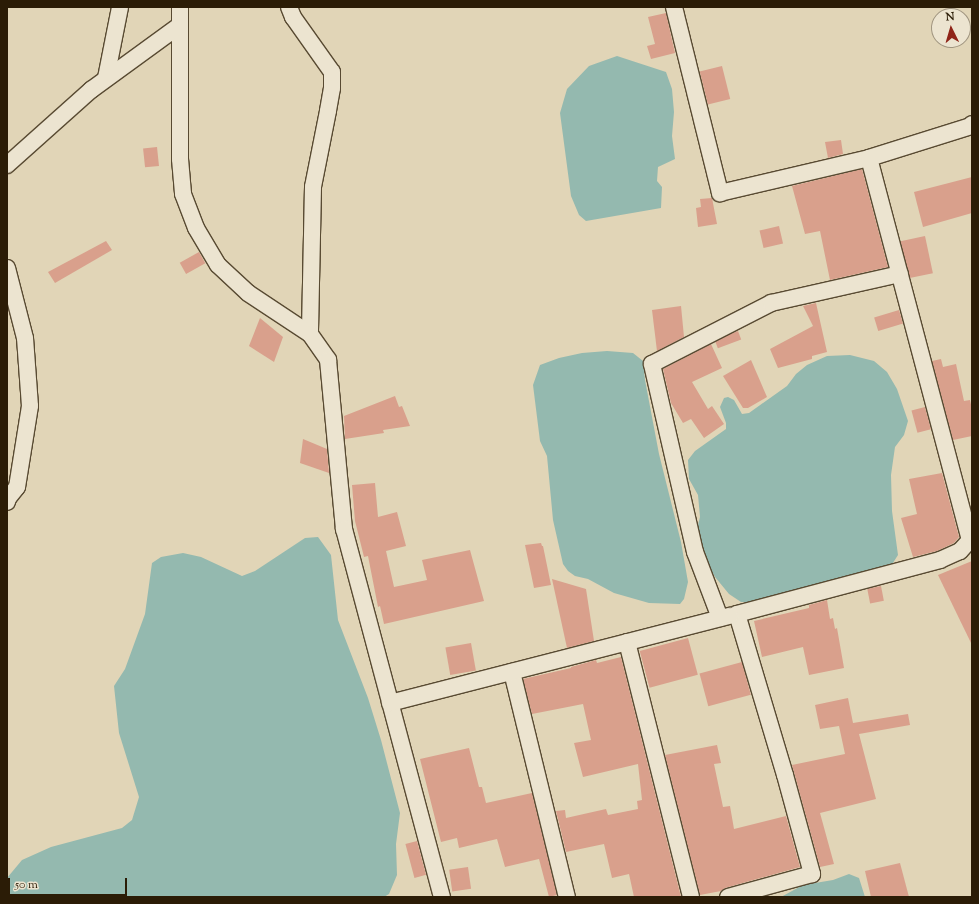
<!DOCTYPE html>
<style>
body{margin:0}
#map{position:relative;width:979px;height:904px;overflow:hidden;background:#e1d5b7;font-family:"Sorts Mill Goudy",serif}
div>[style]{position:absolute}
.water>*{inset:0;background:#94b9af}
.building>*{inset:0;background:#d9a08c;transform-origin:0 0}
.roads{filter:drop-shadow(1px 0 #584a32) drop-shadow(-1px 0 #584a32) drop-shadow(0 1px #584a32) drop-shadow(0 -1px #584a32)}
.minor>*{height:16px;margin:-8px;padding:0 8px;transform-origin:8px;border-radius:8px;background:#ece4d0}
span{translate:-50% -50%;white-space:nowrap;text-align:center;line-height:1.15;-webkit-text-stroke:3.5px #ece4d0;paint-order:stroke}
.frame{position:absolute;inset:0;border:8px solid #2b1c06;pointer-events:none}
.north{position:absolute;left:931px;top:8px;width:40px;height:40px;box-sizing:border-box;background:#ece4d0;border:1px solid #9f947f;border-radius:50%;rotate:355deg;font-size:11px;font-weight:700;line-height:16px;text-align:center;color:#2b1c06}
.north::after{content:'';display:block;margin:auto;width:14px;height:18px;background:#8f2418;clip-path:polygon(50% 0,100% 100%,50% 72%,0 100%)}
.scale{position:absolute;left:8px;top:878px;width:119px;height:18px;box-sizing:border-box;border:2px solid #2b1c06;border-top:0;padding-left:5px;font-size:12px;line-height:14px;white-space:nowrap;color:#2b1c06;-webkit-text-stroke:3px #ece4d0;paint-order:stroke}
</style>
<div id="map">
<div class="water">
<i style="clip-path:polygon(617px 56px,666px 72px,672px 89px,674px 112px,672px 136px,675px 159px,658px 167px,657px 181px,662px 187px,661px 208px,586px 221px,579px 215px,571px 196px,560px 113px,567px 89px,589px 66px)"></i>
<i style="clip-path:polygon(607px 351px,633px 353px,643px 361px,645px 380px,659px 454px,681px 542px,688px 582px,684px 599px,680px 604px,649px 603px,614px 593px,588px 579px,575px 576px,568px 571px,563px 564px,553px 520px,547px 456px,540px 441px,533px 385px,540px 365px,559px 358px,582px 353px)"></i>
<i style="clip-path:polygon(850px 355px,874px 361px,887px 372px,897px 389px,908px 421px,904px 435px,895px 447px,891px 475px,892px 511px,898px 555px,891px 566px,795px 594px,750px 602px,741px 602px,729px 594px,715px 577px,700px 551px,696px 533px,700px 517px,698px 495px,689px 479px,688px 460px,695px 451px,726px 429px,726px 423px,720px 407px,724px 398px,728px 397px,734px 400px,742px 414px,749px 413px,787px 386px,796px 374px,807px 365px,827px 356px)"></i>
<i style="clip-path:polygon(318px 537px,331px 555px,338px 620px,368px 698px,381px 740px,400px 813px,396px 844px,397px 875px,389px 894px,384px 897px,9px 897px,7px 878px,22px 860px,51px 847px,122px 828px,132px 820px,139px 797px,119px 733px,114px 686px,125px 669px,145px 614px,152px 563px,161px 557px,183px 553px,201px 557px,242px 576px,255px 571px,305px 538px)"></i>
<i style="clip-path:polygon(849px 874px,859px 878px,865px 897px,781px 897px,803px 885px,833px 880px)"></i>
</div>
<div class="building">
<i style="clip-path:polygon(666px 13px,675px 53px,651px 59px,647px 46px,655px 44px,648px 17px)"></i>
<i style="left:722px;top:66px;width:34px;height:23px;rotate:76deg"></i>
<i style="clip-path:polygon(841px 140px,843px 154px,828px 158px,825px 142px)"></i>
<i style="left:157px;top:147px;width:19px;height:14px;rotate:84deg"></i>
<i style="clip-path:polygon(862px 169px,888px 267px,830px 280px,820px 231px,805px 234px,792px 186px)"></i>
<i style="clip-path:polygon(972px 177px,972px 213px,923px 227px,914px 192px)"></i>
<i style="clip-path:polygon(712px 198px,717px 224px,698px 227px,696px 208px,701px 207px,700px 199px)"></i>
<i style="left:779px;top:226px;width:18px;height:20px;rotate:77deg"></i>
<i style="left:925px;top:236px;width:38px;height:25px;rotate:78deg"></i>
<i style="clip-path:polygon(106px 241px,112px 250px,55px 283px,48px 272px)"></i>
<i style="left:199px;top:252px;width:13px;height:22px;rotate:61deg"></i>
<i style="clip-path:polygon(816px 303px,827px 352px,812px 356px,812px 359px,778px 368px,770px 349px,813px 326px,803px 306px)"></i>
<i style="clip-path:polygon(681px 306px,684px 337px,657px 351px,652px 310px)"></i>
<i style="left:899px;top:310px;width:14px;height:26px;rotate:73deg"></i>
<i style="clip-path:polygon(260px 318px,283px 337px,274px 362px,249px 346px)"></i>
<i style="left:738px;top:331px;width:9px;height:25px;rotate:69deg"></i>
<i style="clip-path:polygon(711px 344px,722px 368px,692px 382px,708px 409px,712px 406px,724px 424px,704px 438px,691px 419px,683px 423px,671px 403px,663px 369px)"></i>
<i style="clip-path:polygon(941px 359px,943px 367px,956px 364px,964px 401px,970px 400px,972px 409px,972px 436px,953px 440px,932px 361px)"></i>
<i style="clip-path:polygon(751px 360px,767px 397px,748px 408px,743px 408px,723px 376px)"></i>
<i style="clip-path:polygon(395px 396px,399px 407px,402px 406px,410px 426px,383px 430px,384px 433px,345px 439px,344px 416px)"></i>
<i style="left:925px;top:407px;width:23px;height:14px;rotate:75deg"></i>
<i style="clip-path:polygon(303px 439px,327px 449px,329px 473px,300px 463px)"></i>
<i style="clip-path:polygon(942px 473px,959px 537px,954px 543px,937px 551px,913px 557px,901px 518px,917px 514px,909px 479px)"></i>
<i style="clip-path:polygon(375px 483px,378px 517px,397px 512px,406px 546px,386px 551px,394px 587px,427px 580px,422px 560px,470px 550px,484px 601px,384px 624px,380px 606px,378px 607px,368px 556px,364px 557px,355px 521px,352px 485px)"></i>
<i style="clip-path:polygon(541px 543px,542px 546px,543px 546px,551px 585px,534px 588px,525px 545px)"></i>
<i style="clip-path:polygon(972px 561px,972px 645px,938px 575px)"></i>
<i style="clip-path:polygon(552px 579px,586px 589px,594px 641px,567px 648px)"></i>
<i style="left:881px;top:586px;width:15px;height:14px;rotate:79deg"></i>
<i style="clip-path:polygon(827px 600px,830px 619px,833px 618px,835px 629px,837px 628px,844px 668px,809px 675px,803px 647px,762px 657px,754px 621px,809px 608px,809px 605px)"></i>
<i style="left:688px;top:638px;width:38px;height:50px;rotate:75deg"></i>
<i style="left:471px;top:643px;width:28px;height:26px;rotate:80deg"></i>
<i style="clip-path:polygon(621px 657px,681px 897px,634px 897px,629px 874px,612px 878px,604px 844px,566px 852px,556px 811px,565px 810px,566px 818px,606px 809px,608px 815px,638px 809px,637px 801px,642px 800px,638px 764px,583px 777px,574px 743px,591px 740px,583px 704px,532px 714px,523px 679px,571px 668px,571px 667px,596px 660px,597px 663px)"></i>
<i style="left:742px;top:662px;width:34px;height:44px;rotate:75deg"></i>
<i style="clip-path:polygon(848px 698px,853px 723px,908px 714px,910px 725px,859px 734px,876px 799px,820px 813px,834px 864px,820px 867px,792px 765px,845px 754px,839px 726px,820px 729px,815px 705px)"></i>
<i style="clip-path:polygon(717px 745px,721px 763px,714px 764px,723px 807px,730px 806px,734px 829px,786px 816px,800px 867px,725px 888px,721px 891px,700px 895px,665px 755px)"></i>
<i style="clip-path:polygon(469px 748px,479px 787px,482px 787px,486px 803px,532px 793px,557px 895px,549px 897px,539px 859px,505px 867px,497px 839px,459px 848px,457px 838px,441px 842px,420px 759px)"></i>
<i style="left:417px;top:841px;width:35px;height:12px;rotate:75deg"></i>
<i style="clip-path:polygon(900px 863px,909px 897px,871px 897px,865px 871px)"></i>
<i style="left:468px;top:867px;width:22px;height:19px;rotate:82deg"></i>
</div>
<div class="roads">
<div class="minor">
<i style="left:289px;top:7px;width:11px;rotate:68deg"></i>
<i style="left:293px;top:17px;width:67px;rotate:54.7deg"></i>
<i style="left:332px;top:72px;width:16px;rotate:90deg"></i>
<i style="left:332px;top:88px;width:23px;rotate:100deg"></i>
<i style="left:328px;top:111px;width:77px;rotate:101.2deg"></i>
<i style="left:313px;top:187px;width:147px;rotate:91.2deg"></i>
<i style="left:674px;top:7px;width:192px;rotate:76.1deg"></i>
<i style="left:720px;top:193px;width:153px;rotate:-13.2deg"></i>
<i style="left:869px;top:158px;width:395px;rotate:75.2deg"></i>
<i style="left:970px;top:540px;width:15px;rotate:132deg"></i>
<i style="left:960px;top:551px;width:22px;rotate:156deg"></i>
<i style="left:940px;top:560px;width:210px;rotate:165.1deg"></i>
<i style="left:737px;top:614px;width:168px;rotate:73.4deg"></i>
<i style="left:785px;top:775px;width:103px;rotate:74.7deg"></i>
<i style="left:812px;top:874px;width:87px;rotate:164.7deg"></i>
<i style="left:180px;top:25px;width:134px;rotate:90deg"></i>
<i style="left:180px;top:159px;width:35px;rotate:85deg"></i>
<i style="left:183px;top:194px;width:36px;rotate:69deg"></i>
<i style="left:196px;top:228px;width:43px;rotate:59.3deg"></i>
<i style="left:218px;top:265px;width:41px;rotate:43deg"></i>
<i style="left:248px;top:293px;width:74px;rotate:33.5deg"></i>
<i style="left:310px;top:334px;width:32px;rotate:55deg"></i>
<i style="left:328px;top:360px;width:170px;rotate:84.6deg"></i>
<i style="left:344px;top:529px;width:381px;rotate:75.1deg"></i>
<i style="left:106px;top:78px;width:72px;rotate:-78.8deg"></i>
<i style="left:869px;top:158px;width:107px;rotate:-17.4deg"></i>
<i style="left:971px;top:126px;width:2px;rotate:-63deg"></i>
<i style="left:7px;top:165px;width:113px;rotate:-41.8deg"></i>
<i style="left:91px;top:90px;width:110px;rotate:-36.1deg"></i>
<i style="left:180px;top:25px;width:18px;rotate:-90deg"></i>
<i style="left:7px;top:268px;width:72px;rotate:75.6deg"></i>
<i style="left:25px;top:338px;width:68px;rotate:85.8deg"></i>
<i style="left:30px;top:406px;width:82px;rotate:99.1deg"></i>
<i style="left:17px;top:487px;width:14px;rotate:129deg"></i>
<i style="left:8px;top:498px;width:4px;rotate:104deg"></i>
<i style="left:720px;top:618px;width:71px;rotate:-110.7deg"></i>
<i style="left:695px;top:552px;width:193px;rotate:-102.9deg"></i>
<i style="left:652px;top:364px;width:134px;rotate:-27.1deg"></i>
<i style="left:771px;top:303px;width:132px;rotate:-12.7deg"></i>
<i style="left:627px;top:642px;width:263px;rotate:75.9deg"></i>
<i style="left:512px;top:672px;width:232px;rotate:76.3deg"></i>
<i style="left:390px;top:703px;width:351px;rotate:-14.4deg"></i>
</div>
</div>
<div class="frame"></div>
<div class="north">N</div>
<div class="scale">50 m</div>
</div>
